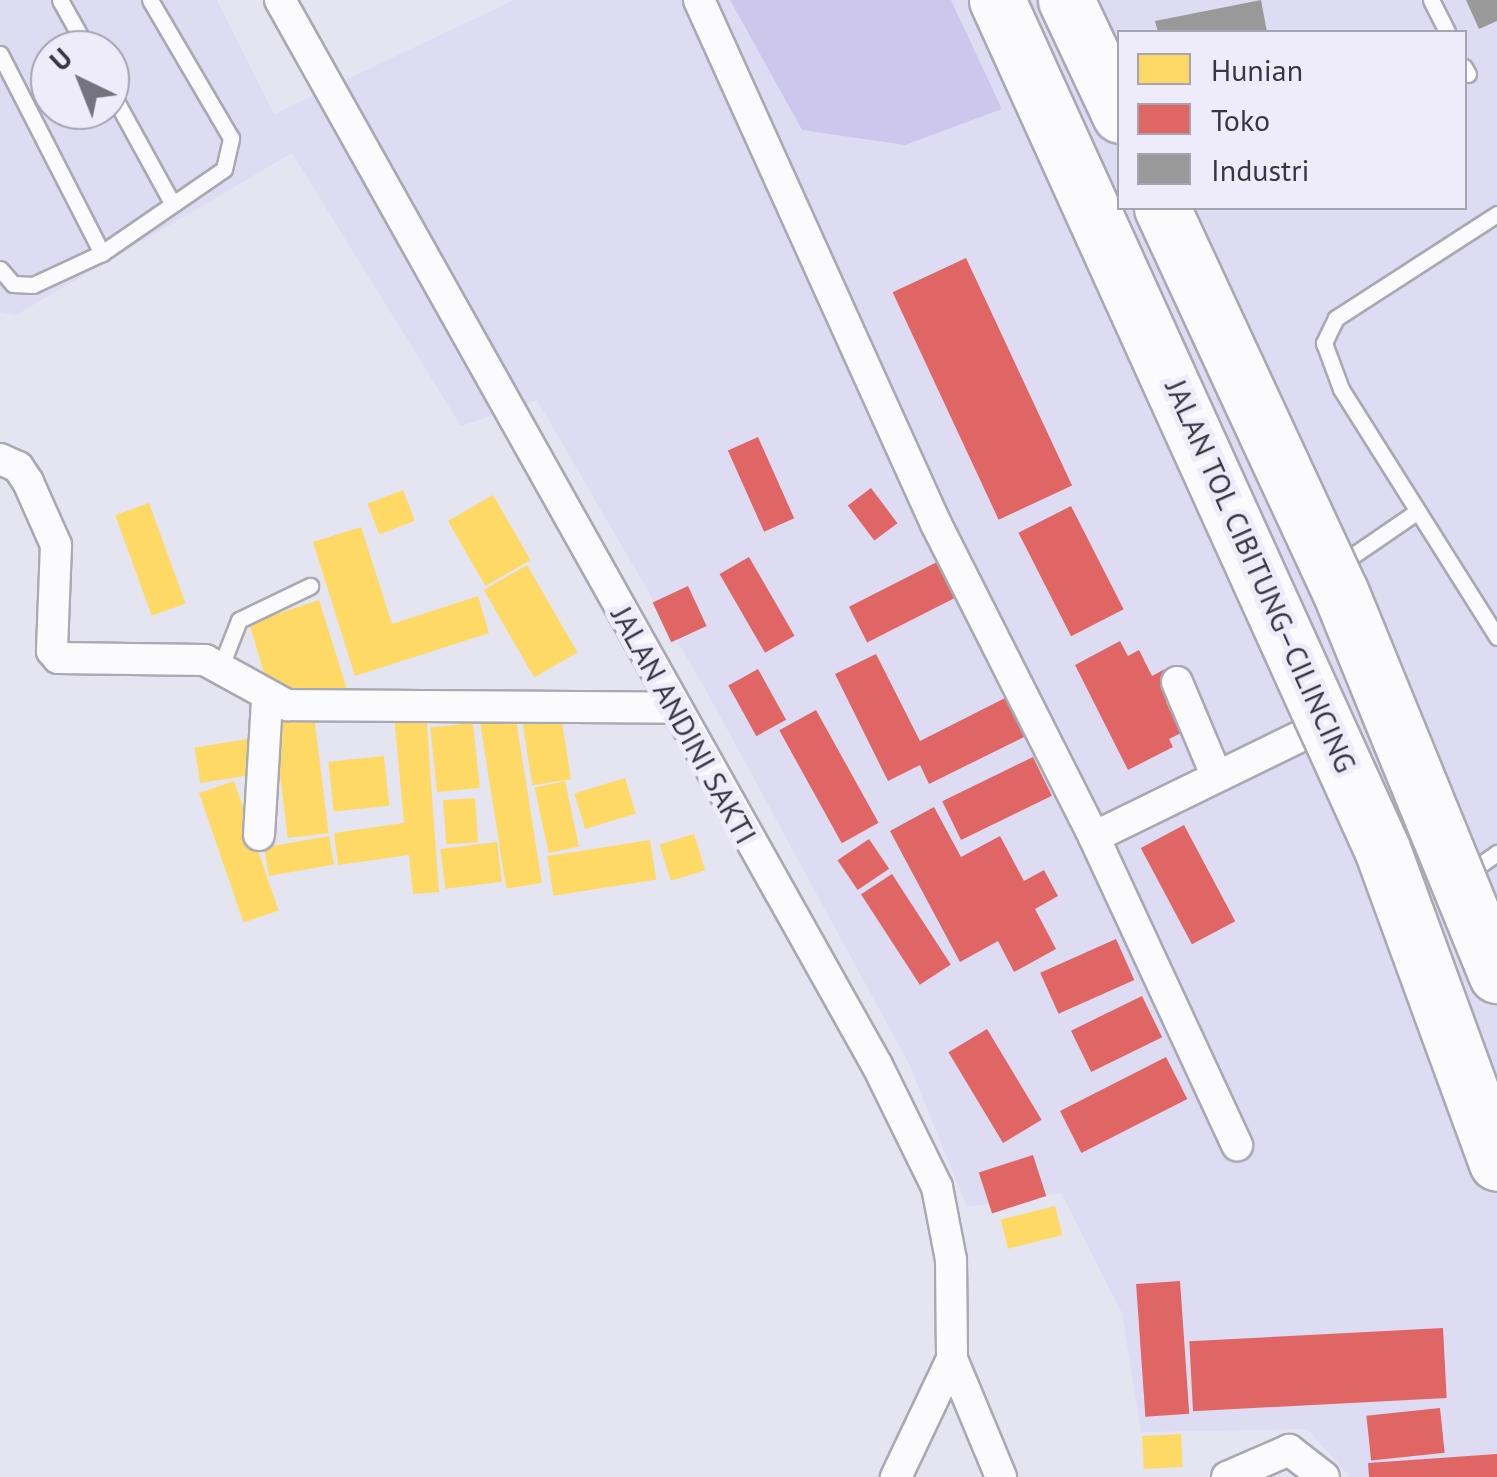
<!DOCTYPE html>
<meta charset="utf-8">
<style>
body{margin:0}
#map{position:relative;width:1497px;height:1477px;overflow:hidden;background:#e5e4f1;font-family:"PT Sans",sans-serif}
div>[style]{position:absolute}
.built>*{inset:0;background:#dedcf3}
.green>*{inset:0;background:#cdc7ed}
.homes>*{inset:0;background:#ffd966;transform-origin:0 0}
.shops>*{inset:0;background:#e06666;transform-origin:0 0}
.industry>*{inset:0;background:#999}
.roads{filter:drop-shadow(2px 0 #aaa9b3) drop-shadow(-2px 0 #aaa9b3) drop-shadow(0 2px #aaa9b3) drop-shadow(0 -2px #aaa9b3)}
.service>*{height:15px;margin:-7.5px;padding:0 7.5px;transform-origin:7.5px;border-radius:7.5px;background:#fbfbfd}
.minor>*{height:30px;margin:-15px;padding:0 15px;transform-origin:15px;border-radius:15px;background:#fbfbfd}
.motorway>*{height:55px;margin:-27.5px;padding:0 27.5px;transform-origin:27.5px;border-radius:27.5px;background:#fbfbfd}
.bridges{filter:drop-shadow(2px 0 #aaa9b3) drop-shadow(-2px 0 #aaa9b3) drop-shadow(0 2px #aaa9b3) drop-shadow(0 -2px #aaa9b3)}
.motorway-bridge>*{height:55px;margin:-27.5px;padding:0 27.5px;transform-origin:27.5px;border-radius:27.5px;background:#fbfbfd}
span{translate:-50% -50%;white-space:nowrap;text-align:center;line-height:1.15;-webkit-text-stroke:10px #eeecfb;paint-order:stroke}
.street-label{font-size:30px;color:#383740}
.legend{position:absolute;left:1117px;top:30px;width:350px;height:180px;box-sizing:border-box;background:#eeecfb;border:2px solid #a5a4b0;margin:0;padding:12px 18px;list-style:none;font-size:30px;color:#383740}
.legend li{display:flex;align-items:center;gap:20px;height:50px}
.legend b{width:50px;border:2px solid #a5a4b0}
.north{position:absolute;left:30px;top:30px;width:100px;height:100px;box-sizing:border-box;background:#eeecfb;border:2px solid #a5a4b0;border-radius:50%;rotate:317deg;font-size:28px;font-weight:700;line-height:40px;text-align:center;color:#383740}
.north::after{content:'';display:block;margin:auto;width:35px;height:45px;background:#75747e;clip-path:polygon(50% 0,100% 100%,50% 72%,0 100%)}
</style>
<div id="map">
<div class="built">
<i style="clip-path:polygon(evenodd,0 0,217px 0,274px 114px,514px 0,730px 0,802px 130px,1002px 109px,951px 0,1497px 0,1497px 1477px,1350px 1477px,1307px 1429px,1141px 1432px,1122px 1313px,1061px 1193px,967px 1207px,909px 1064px,708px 694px,537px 400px,461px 426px,292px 153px,16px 315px,0 312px,0 0,1120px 32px,1464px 32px,1464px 208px,1120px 208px,1120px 32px,0 0,50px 50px,110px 50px,110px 110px,50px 110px,50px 50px)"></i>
</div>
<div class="green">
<i style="clip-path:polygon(730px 0,951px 0,1002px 109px,905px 145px,802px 130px)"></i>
</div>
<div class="homes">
<i style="left:403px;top:490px;width:33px;height:38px;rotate:69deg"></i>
<i style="left:493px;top:495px;width:75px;height:52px;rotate:60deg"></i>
<i style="left:149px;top:503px;width:107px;height:36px;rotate:70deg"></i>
<i style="clip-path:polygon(361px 527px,392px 624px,478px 596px,489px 633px,355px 676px,313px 542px)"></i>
<i style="left:527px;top:565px;width:101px;height:50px;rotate:60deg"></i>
<i style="clip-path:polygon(319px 600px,350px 699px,269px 689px,249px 623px)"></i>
<i style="clip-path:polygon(426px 712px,439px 892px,413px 894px,409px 855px,338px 865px,334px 833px,404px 823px,394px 715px)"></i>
<i style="left:515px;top:713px;width:172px;height:36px;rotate:81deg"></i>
<i style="left:314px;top:715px;width:119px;height:41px;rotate:83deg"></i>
<i style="left:561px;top:716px;width:64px;height:39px;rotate:81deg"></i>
<i style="left:473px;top:723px;width:65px;height:43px;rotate:84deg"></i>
<i style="left:248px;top:739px;width:36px;height:54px;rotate:81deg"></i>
<i style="left:384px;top:756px;width:50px;height:56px;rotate:84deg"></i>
<i style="left:625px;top:778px;width:37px;height:53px;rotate:73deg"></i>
<i style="left:234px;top:781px;width:137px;height:37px;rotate:71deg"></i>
<i style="left:565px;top:781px;width:67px;height:31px;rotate:78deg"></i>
<i style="left:475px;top:798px;width:44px;height:32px;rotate:86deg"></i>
<i style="left:694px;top:834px;width:38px;height:36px;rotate:73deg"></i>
<i style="left:329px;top:836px;width:29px;height:66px;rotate:80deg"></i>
<i style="left:650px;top:840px;width:40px;height:104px;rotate:81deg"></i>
<i style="left:497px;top:842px;width:40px;height:57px;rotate:83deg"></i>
<i style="left:1055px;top:1206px;width:30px;height:56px;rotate:76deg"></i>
<i style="left:1181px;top:1434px;width:33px;height:39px;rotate:87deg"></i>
</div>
<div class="shops">
<i style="left:966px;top:258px;width:251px;height:81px;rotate:65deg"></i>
<i style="left:758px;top:437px;width:89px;height:33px;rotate:66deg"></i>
<i style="left:871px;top:488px;width:44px;height:29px;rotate:53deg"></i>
<i style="left:1071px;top:506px;width:116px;height:59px;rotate:63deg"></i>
<i style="left:749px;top:557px;width:91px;height:34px;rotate:60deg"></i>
<i style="left:939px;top:561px;width:40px;height:101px;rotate:63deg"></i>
<i style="left:688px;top:586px;width:44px;height:39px;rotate:65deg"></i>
<i style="clip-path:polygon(1120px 641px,1128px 656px,1139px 650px,1152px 676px,1165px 669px,1179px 696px,1166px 702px,1181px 733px,1169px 739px,1173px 747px,1128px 770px,1075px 665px)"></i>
<i style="clip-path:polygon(876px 654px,920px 741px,1009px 696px,1028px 735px,929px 784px,920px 765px,888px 781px,835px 674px)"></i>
<i style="left:758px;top:669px;width:58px;height:34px;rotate:61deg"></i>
<i style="left:816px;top:710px;width:129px;height:42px;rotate:61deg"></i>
<i style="left:1033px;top:757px;width:43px;height:101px;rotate:64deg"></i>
<i style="clip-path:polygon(934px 807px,961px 857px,1000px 836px,1024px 881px,1044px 870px,1058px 896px,1035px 909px,1056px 949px,1014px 972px,998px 941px,960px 962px,890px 831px)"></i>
<i style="left:1184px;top:825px;width:109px;height:49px;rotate:62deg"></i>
<i style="left:869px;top:839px;width:36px;height:38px;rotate:56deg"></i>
<i style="left:892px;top:874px;width:108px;height:37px;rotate:57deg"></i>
<i style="left:1116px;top:939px;width:45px;height:83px;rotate:66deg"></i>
<i style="left:1142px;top:996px;width:46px;height:79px;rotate:64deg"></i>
<i style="left:987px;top:1029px;width:106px;height:45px;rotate:59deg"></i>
<i style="left:1166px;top:1057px;width:47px;height:119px;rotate:63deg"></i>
<i style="left:1033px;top:1155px;width:43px;height:57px;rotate:72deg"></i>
<i style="left:1180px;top:1281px;width:133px;height:44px;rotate:86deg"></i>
<i style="left:1443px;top:1328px;width:70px;height:254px;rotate:87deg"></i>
<i style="left:1440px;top:1408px;width:45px;height:74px;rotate:84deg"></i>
<i style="clip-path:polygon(1497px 1454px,1497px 1477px,1369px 1477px,1368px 1463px)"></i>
</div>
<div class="industry">
<i style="clip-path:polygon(1261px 0,1267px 32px,1158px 32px,1155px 21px)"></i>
<i style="clip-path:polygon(1466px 0,1497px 0,1497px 21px,1479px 29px)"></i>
</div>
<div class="roads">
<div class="service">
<i style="left:60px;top:0;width:57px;rotate:60.8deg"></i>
<i style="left:1431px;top:0;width:36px;rotate:63deg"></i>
<i style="left:0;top:54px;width:224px;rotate:62.9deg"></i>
<i style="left:1464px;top:67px;width:8px;rotate:60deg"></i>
<i style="left:110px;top:90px;width:129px;rotate:61.2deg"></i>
<i style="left:1497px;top:214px;width:192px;rotate:147.1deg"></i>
<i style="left:1336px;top:318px;width:28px;rotate:116deg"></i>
<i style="left:1324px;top:343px;width:49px;rotate:69.7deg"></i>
<i style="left:1341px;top:389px;width:293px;rotate:57.8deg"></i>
<i style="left:0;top:269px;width:20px;rotate:49deg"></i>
<i style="left:13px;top:284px;width:20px;rotate:3deg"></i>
<i style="left:33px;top:285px;width:76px;rotate:-24.9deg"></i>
<i style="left:102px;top:253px;width:148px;rotate:-34.5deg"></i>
<i style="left:224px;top:169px;width:32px;rotate:-77deg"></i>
<i style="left:231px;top:138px;width:160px;rotate:-120.4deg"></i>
<i style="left:1339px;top:565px;width:92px;rotate:-34.4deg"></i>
<i style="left:221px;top:666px;width:49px;rotate:-68.6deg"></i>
<i style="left:239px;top:620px;width:79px;rotate:-25.6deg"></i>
<i style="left:1467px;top:874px;width:37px;rotate:-35deg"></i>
</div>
<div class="minor">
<i style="left:280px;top:0;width:1221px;rotate:60.73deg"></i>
<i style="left:877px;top:1065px;width:136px;rotate:63.8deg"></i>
<i style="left:937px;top:1187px;width:74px;rotate:79.1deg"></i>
<i style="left:951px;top:1260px;width:99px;rotate:89.4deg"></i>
<i style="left:952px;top:1359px;width:131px;rotate:115.4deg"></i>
<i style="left:699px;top:0;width:575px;rotate:65.66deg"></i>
<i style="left:936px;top:524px;width:351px;rotate:63.2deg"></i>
<i style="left:1094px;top:837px;width:340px;rotate:65.1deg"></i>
<i style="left:0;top:459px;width:20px;rotate:24deg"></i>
<i style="left:18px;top:467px;width:18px;rotate:56deg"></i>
<i style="left:28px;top:482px;width:69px;rotate:66deg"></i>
<i style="left:56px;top:545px;width:106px;rotate:92.2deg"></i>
<i style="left:52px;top:651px;width:9px;rotate:49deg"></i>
<i style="left:58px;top:658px;width:147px;rotate:0.8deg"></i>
<i style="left:205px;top:660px;width:94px;rotate:28.8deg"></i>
<i style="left:287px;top:705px;width:387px;rotate:0.4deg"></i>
<i style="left:1177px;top:682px;width:101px;rotate:67.2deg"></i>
<i style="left:259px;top:835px;width:136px;rotate:-86.6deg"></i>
<i style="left:1094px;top:837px;width:269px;rotate:-26deg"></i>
<i style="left:952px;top:1359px;width:128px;rotate:67.4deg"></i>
<i style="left:1227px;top:1477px;width:68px;rotate:-23.5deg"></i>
<i style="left:1289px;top:1450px;width:44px;rotate:37.6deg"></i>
</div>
<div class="motorway">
<i style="left:1066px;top:0;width:127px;rotate:64.8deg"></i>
</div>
</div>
<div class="bridges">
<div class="motorway-bridge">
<i style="left:997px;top:0;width:932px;rotate:65.61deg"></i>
<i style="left:1382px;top:849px;width:334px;rotate:69.9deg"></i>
<i style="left:1162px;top:208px;width:422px;rotate:65.1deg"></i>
<i style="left:1340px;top:591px;width:415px;rotate:67.8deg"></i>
</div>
</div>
<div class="street-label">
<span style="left:1261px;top:576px;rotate:66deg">JALAN TOL CIBITUNG–CILINCING</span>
<span style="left:684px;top:725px;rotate:61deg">JALAN ANDINI SAKTI</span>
</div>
<ul class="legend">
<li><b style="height:28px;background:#ffd966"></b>Hunian</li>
<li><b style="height:28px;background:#e06666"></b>Toko</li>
<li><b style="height:28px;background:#999"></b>Industri</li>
</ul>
<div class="north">U</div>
</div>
